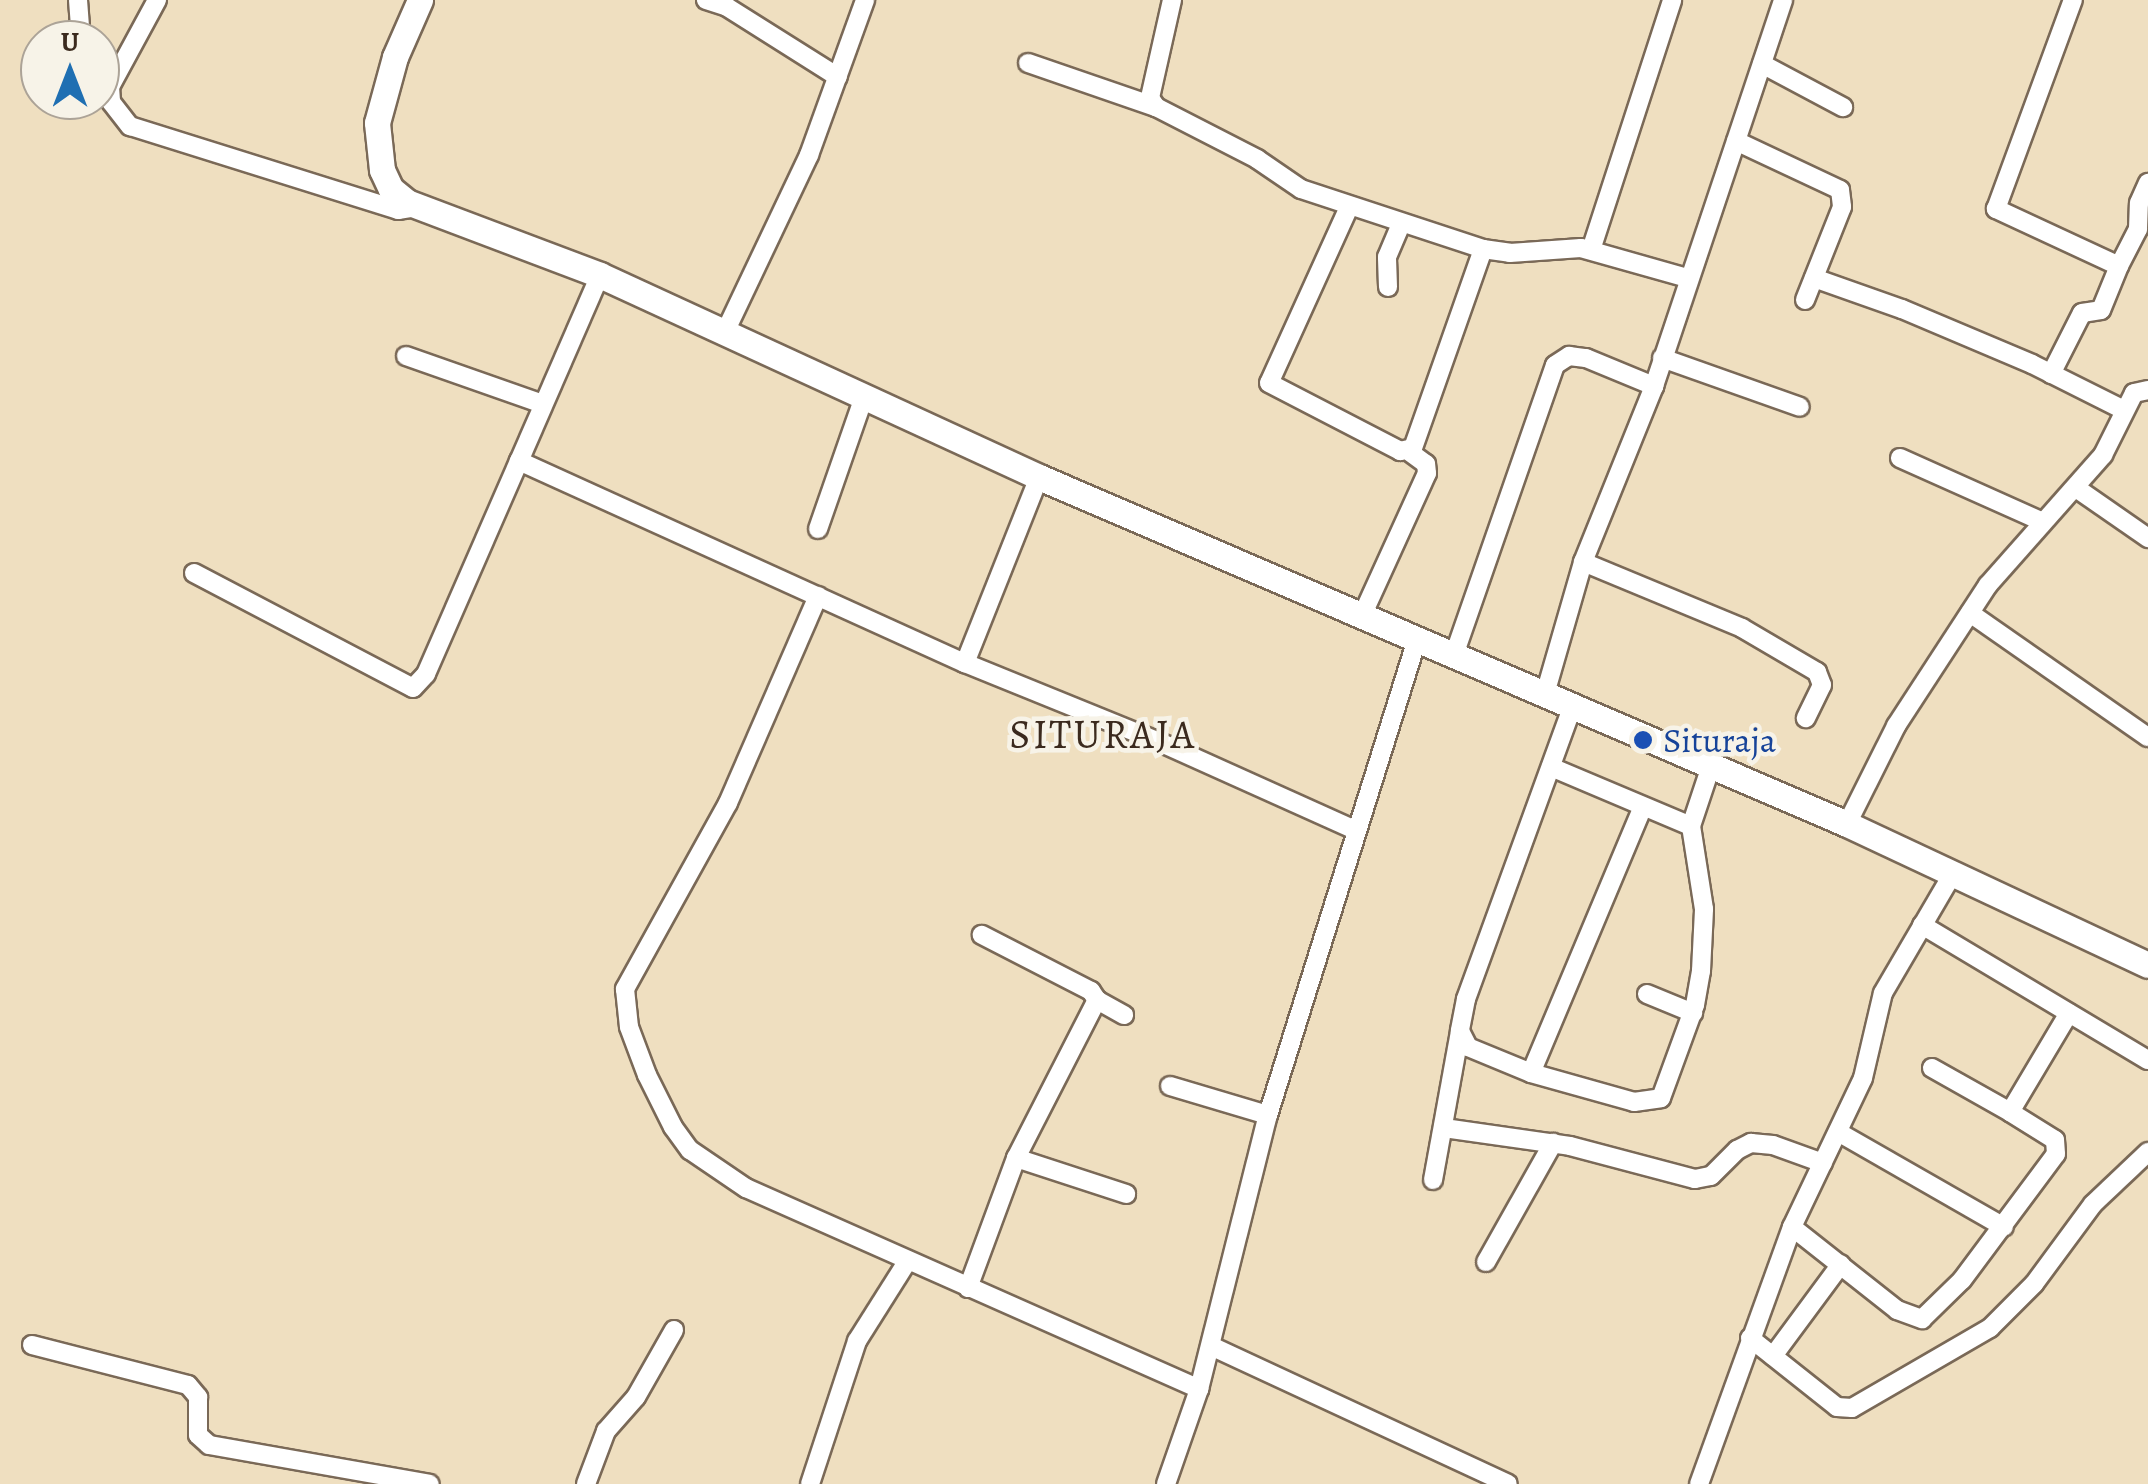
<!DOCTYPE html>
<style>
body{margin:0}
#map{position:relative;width:2148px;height:1484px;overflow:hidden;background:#efdfc0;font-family:Alegreya,serif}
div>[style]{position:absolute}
.roads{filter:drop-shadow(2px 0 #7a6957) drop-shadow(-2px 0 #7a6957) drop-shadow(0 2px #7a6957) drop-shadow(0 -2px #7a6957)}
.street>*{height:18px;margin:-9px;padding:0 9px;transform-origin:9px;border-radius:9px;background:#fff}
.primary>*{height:25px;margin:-12.5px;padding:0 12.5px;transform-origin:12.5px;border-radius:12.5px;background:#fff}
.dots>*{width:28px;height:28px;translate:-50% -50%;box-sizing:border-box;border:5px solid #f7f3e8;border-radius:50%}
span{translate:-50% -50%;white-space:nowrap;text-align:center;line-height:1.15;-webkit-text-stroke:9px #f7f3e8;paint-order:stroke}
.transit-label{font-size:35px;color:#164399}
.left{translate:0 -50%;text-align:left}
.quarter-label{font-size:40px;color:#3b2a1e;letter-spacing:2.5px}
.north{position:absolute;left:20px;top:20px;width:100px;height:100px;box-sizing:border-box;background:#f7f3e8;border:2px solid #aca397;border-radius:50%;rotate:0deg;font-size:28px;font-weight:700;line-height:40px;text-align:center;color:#3b2a1e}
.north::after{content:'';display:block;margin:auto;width:35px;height:45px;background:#1f6fb2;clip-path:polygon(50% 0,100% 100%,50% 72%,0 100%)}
</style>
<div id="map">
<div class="roads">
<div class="street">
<i style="left:78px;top:0;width:40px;rotate:85.7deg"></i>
<i style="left:157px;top:0;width:99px;rotate:118.4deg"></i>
<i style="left:110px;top:87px;width:15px;rotate:86deg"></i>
<i style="left:111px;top:102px;width:31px;rotate:52deg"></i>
<i style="left:130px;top:126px;width:281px;rotate:17.4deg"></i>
<i style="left:398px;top:210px;width:20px;rotate:-9deg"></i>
<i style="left:706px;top:0;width:22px;rotate:18deg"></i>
<i style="left:727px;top:7px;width:131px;rotate:32.2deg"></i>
<i style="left:1172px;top:0;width:100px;rotate:102.7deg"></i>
<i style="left:1150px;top:98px;width:11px;rotate:56deg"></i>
<i style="left:1156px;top:107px;width:114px;rotate:27.2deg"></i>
<i style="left:1257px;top:159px;width:53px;rotate:34.3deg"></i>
<i style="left:1301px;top:189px;width:192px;rotate:18.2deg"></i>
<i style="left:1483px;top:249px;width:27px;rotate:8deg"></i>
<i style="left:1510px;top:253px;width:71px;rotate:-4deg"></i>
<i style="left:1581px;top:248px;width:110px;rotate:15.8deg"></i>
<i style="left:1028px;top:63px;width:135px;rotate:19deg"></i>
<i style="left:1762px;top:64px;width:92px;rotate:28deg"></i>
<i style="left:1736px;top:141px;width:115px;rotate:25.2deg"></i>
<i style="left:1840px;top:190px;width:17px;rotate:83deg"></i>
<i style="left:1842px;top:207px;width:100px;rotate:111.7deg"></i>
<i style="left:1349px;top:207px;width:193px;rotate:114.4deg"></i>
<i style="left:1269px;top:383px;width:148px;rotate:27.4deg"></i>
<i style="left:1400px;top:451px;width:13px;rotate:-13deg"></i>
<i style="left:1413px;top:448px;width:211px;rotate:-70.6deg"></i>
<i style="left:1591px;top:250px;width:263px;rotate:-72deg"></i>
<i style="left:2119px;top:266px;width:42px;rotate:-62.8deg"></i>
<i style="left:2138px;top:229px;width:26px;rotate:-88deg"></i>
<i style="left:2139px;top:203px;width:22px;rotate:-66deg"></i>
<i style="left:600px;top:275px;width:203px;rotate:113.5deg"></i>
<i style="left:519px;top:461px;width:490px;rotate:24.4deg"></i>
<i style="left:965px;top:663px;width:207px;rotate:22.1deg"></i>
<i style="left:1157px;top:741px;width:217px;rotate:24.2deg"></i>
<i style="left:1814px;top:278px;width:93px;rotate:19.4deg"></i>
<i style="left:1902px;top:309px;width:141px;rotate:22.9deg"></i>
<i style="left:2032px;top:364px;width:103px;rotate:26.6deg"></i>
<i style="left:1388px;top:287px;width:30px;rotate:-92deg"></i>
<i style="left:1387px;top:257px;width:36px;rotate:-67deg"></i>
<i style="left:726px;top:330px;width:194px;rotate:-64.6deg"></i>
<i style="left:809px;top:155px;width:165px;rotate:-70.1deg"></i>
<i style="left:406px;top:356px;width:145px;rotate:19.3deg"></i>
<i style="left:1662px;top:358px;width:146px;rotate:19.5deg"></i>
<i style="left:2051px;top:374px;width:68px;rotate:-63.1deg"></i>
<i style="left:2082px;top:313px;width:19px;rotate:-9deg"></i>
<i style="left:2101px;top:310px;width:48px;rotate:-67.8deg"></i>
<i style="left:2119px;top:266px;width:136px;rotate:-155.1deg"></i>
<i style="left:1996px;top:209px;width:223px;rotate:-69.8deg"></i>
<i style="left:1900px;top:458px;width:154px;rotate:24.1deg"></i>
<i style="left:2076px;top:488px;width:88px;rotate:34.8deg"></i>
<i style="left:818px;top:529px;width:140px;rotate:-70.8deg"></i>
<i style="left:1583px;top:562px;width:172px;rotate:22.5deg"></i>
<i style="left:1742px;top:628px;width:87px;rotate:30.4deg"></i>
<i style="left:1817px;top:672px;width:14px;rotate:69deg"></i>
<i style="left:1822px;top:685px;width:37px;rotate:116deg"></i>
<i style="left:194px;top:573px;width:247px;rotate:27.7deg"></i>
<i style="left:413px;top:688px;width:19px;rotate:-47deg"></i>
<i style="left:426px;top:674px;width:232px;rotate:-66.4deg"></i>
<i style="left:818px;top:596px;width:226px;rotate:113.5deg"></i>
<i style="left:728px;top:803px;width:213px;rotate:119deg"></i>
<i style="left:625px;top:989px;width:38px;rotate:84deg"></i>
<i style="left:629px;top:1027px;width:51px;rotate:69.4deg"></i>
<i style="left:647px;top:1075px;width:58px;rotate:63.4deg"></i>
<i style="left:673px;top:1127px;width:29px;rotate:54deg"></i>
<i style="left:690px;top:1150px;width:68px;rotate:34.2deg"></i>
<i style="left:746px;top:1188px;width:496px;rotate:23.9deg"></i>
<i style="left:1970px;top:613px;width:217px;rotate:34.9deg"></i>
<i style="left:1361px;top:618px;width:159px;rotate:-65.5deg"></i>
<i style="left:1427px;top:473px;width:9px;rotate:-96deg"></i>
<i style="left:1426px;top:464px;width:22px;rotate:-144deg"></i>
<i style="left:1453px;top:658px;width:310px;rotate:-70.8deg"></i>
<i style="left:1555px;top:365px;width:17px;rotate:-33deg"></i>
<i style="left:1569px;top:356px;width:17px;rotate:7deg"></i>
<i style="left:1586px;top:358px;width:74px;rotate:22.4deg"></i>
<i style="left:965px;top:663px;width:200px;rotate:-68.3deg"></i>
<i style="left:1545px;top:694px;width:137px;rotate:-73.9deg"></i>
<i style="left:1583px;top:562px;width:190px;rotate:-68deg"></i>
<i style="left:1654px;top:386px;width:407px;rotate:-71.5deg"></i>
<i style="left:1573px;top:705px;width:313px;rotate:110deg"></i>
<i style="left:1466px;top:999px;width:33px;rotate:101deg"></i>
<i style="left:1460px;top:1031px;width:18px;rotate:63deg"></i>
<i style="left:1468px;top:1047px;width:68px;rotate:22.4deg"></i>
<i style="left:1531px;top:1073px;width:107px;rotate:15.7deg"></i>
<i style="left:1634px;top:1102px;width:27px;rotate:-8deg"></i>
<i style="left:1661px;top:1098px;width:99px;rotate:-69.9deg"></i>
<i style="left:1695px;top:1005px;width:35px;rotate:-80deg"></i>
<i style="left:1701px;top:971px;width:62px;rotate:-87.2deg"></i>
<i style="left:1704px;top:909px;width:84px;rotate:-98.9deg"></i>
<i style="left:1691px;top:826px;width:60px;rotate:-71.6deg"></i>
<i style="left:1551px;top:767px;width:152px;rotate:22.9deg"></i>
<i style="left:1847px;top:824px;width:110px;rotate:-63.4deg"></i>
<i style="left:1896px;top:726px;width:168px;rotate:-56.9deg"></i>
<i style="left:1988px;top:585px;width:174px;rotate:-48.5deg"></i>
<i style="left:2103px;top:455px;width:69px;rotate:-63.4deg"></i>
<i style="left:2134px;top:393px;width:14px;rotate:-12deg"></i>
<i style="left:1922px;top:925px;width:263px;rotate:30.9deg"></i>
<i style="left:1647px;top:994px;width:50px;rotate:22.4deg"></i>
<i style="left:1097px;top:1000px;width:31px;rotate:29deg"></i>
<i style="left:1932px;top:1068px;width:90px;rotate:29.4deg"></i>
<i style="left:1531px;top:1073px;width:289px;rotate:-67.2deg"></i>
<i style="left:1170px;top:1086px;width:102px;rotate:16.5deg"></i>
<i style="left:1444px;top:1128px;width:127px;rotate:8.1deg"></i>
<i style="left:1570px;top:1146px;width:129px;rotate:14.8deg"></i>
<i style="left:1695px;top:1179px;width:16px;rotate:-11deg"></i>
<i style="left:1711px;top:1176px;width:37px;rotate:-45deg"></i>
<i style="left:1737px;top:1150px;width:16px;rotate:-27deg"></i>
<i style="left:1751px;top:1143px;width:22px;rotate:5deg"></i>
<i style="left:1773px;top:1145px;width:53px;rotate:19.8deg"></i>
<i style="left:1838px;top:1132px;width:191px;rotate:29.8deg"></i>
<i style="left:1016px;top:1158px;width:116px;rotate:18.1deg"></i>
<i style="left:1433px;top:1180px;width:151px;rotate:-79.7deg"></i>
<i style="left:1792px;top:1227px;width:134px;rotate:38.3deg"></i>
<i style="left:1897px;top:1310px;width:27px;rotate:20deg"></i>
<i style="left:1922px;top:1319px;width:56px;rotate:-44.3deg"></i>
<i style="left:1962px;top:1280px;width:157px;rotate:-53.3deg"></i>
<i style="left:2056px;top:1154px;width:14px;rotate:-94deg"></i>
<i style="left:2055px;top:1140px;width:53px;rotate:-148.1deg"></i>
<i style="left:2010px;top:1112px;width:115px;rotate:-59.2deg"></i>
<i style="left:1486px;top:1262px;width:137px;rotate:-60.6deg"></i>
<i style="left:968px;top:1288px;width:139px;rotate:-69.7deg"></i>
<i style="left:1016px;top:1158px;width:178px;rotate:-62.9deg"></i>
<i style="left:1097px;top:1000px;width:11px;rotate:-124deg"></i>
<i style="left:1091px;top:991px;width:123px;rotate:-152.8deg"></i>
<i style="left:1750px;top:1338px;width:111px;rotate:38.4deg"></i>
<i style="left:1837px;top:1407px;width:15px;rotate:4deg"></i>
<i style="left:1852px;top:1408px;width:160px;rotate:-30.1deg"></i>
<i style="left:1990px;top:1328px;width:62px;rotate:-45deg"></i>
<i style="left:2034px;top:1284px;width:99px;rotate:-53.6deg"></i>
<i style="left:2093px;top:1204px;width:76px;rotate:-43.4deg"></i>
<i style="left:32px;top:1345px;width:161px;rotate:14.4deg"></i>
<i style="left:188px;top:1385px;width:16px;rotate:50deg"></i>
<i style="left:198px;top:1397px;width:38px;rotate:90deg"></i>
<i style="left:198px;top:1435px;width:15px;rotate:42deg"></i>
<i style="left:209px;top:1445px;width:224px;rotate:10deg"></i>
<i style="left:1211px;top:1346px;width:327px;rotate:24.9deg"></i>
<i style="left:1773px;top:1356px;width:114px;rotate:-53.5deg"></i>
<i style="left:586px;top:1484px;width:57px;rotate:-69.3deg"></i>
<i style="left:606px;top:1431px;width:45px;rotate:-48.6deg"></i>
<i style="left:636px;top:1397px;width:77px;rotate:-60.4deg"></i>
<i style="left:810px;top:1484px;width:151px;rotate:-71.8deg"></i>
<i style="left:857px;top:1341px;width:93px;rotate:-57.7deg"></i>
<i style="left:1166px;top:1484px;width:101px;rotate:-70.8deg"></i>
<i style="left:1199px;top:1389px;width:283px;rotate:-75.9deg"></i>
<i style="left:1268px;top:1115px;width:496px;rotate:-72.6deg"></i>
<i style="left:1699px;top:1484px;width:273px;rotate:-70.1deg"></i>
<i style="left:1792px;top:1227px;width:165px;rotate:-64.5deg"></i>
<i style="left:1863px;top:1078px;width:87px;rotate:-76.8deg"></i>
<i style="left:1883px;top:993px;width:139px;rotate:-59.7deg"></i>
</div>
<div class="primary">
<i style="left:420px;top:0;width:62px;rotate:113.7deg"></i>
<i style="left:395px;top:57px;width:68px;rotate:105.3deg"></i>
<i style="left:377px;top:123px;width:47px;rotate:83.9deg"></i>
<i style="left:382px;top:170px;width:21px;rotate:65deg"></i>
<i style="left:391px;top:189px;width:21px;rotate:39deg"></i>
<i style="left:407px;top:202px;width:206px;rotate:20.7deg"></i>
<i style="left:600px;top:275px;width:483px;rotate:24.7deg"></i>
<i style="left:1039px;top:477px;width:879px;rotate:23.24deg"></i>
<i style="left:1847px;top:824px;width:332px;rotate:25.1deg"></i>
</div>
</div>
<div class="dots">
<i style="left:1643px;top:740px;background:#1a4fb4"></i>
</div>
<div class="transit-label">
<span class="left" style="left:1663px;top:740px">Situraja</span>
</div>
<div class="quarter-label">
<span style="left:1103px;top:735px">SITURAJA</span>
</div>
<div class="north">U</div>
</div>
